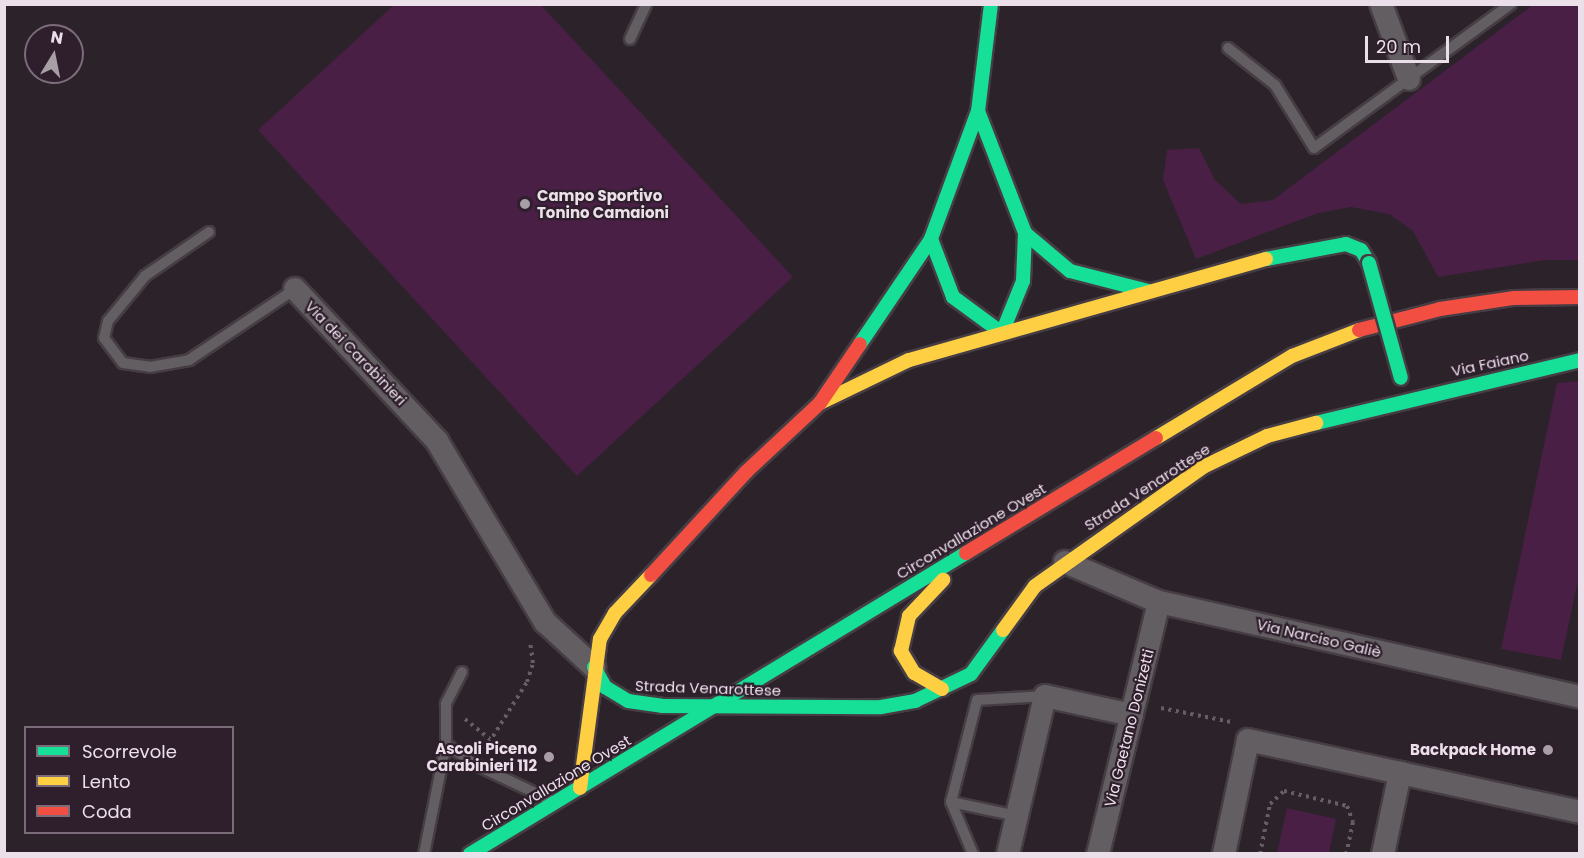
<!DOCTYPE html>
<meta charset="utf-8">
<style>
body{margin:0}
#map{position:relative;width:1584px;height:858px;overflow:hidden;background:#2c222a;font-family:Poppins,sans-serif}
div>[style]{position:absolute}
.green>*{inset:0;background:#491f45}
.path>*{height:4px;margin-top:-2px;transform-origin:0;background:repeating-linear-gradient(90deg,#645f64 0 3px,transparent 0 7.5px)}
.roads{filter:drop-shadow(2px 0 #463d44) drop-shadow(-2px 0 #463d44) drop-shadow(0 2px #463d44) drop-shadow(0 -2px #463d44)}
.lane>*{height:10px;margin:-5px;padding:0 5px;transform-origin:5px;border-radius:5px;background:#625e61}
.street>*{height:22px;margin:-11px;padding:0 11px;transform-origin:11px;border-radius:11px;background:#625e61}
.fast>*{height:14px;margin:-7px;padding:0 7px;transform-origin:7px;border-radius:7px;background:#16e098}
.slow>*{height:14px;margin:-7px;padding:0 7px;transform-origin:7px;border-radius:7px;background:#ffcf43}
.jam>*{height:14px;margin:-7px;padding:0 7px;transform-origin:7px;border-radius:7px;background:#f24e42}
.bridges{filter:drop-shadow(2px 0 #463d44) drop-shadow(-2px 0 #463d44) drop-shadow(0 2px #463d44) drop-shadow(0 -2px #463d44)}
.fast-bridge>*{height:14px;margin:-7px;padding:0 7px;transform-origin:7px;border-radius:7px;background:#16e098}
.dots>*{width:16px;height:16px;translate:-50% -50%;box-sizing:border-box;border:3px solid #2f1f2d;border-radius:50%}
span{translate:-50% -50%;white-space:nowrap;text-align:center;line-height:1.15;-webkit-text-stroke:4.5px #2f1f2d;paint-order:stroke}
.poi-label{font-size:15px;color:#ebe0e9;font-weight:700}
.left{translate:0 -50%;text-align:left}
.right{translate:-100% -50%;text-align:right}
.street-label{font-size:15px;color:#ebe0e9}
.frame{position:absolute;inset:0;border:6px solid #ebe0e9;pointer-events:none}
.legend{position:absolute;left:24px;top:726px;width:210px;height:108px;box-sizing:border-box;background:#2f1f2d;border:2px solid #7a6c78;margin:0;padding:8px 10px;list-style:none;font-size:18px;color:#ebe0e9}
.legend li{display:flex;align-items:center;gap:12px;height:30px}
.legend b{width:30px;border:2px solid #7a6c78}
.north{position:absolute;left:24px;top:24px;width:60px;height:60px;box-sizing:border-box;background:#2f1f2d;border:2px solid #7a6c78;border-radius:50%;rotate:10deg;font-size:16px;font-weight:700;line-height:24px;text-align:center;color:#ebe0e9}
.north::after{content:'';display:block;margin:auto;width:21px;height:27px;background:#a89ea6;clip-path:polygon(50% 0,100% 100%,50% 72%,0 100%)}
.scale{position:absolute;left:1365px;top:36px;width:84px;height:27px;box-sizing:border-box;border:3px solid #ebe0e9;border-top:0;padding-left:8px;font-size:18px;line-height:21px;white-space:nowrap;color:#ebe0e9;-webkit-text-stroke:4px #2f1f2d;paint-order:stroke}
</style>
<div id="map">
<div class="green">
<i style="clip-path:polygon(395px 4px,541px 5px,793px 277px,577px 476px,258px 130px)"></i>
<i style="clip-path:polygon(1534px 4px,1579px 5px,1579px 260px,1544px 260px,1438px 277px,1413px 231px,1389px 214px,1351px 207px,1318px 213px,1196px 259px,1163px 180px,1167px 150px,1199px 148px,1215px 180px,1241px 204px,1273px 200px)"></i>
<i style="clip-path:polygon(1579px 381px,1579px 576px,1561px 660px,1501px 649px,1557px 383px)"></i>
<i style="clip-path:polygon(1287px 808px,1336px 819px,1329px 853px,1277px 853px)"></i>
</div>
<div class="path">
<i style="left:1161px;top:708px;width:72px;rotate:11.2deg"></i>
<i style="left:465px;top:719px;width:32px;rotate:39deg"></i>
<i style="left:485px;top:749px;width:79px;rotate:-57.9deg"></i>
<i style="left:527px;top:682px;width:20px;rotate:-72deg"></i>
<i style="left:533px;top:663px;width:21px;rotate:-98deg"></i>
<i style="left:1260px;top:854px;width:51px;rotate:-78.7deg"></i>
<i style="left:1270px;top:804px;width:19px;rotate:-43deg"></i>
<i style="left:1284px;top:791px;width:65px;rotate:13.4deg"></i>
<i style="left:1347px;top:806px;width:17px;rotate:69deg"></i>
<i style="left:1353px;top:822px;width:33px;rotate:102deg"></i>
</div>
<div class="roads">
<div class="lane">
<i style="left:630px;top:39px;width:38px;rotate:-65deg"></i>
<i style="left:1228px;top:48px;width:60px;rotate:38.2deg"></i>
<i style="left:1275px;top:85px;width:74px;rotate:58.2deg"></i>
<i style="left:1314px;top:148px;width:244px;rotate:-36.2deg"></i>
<i style="left:209px;top:232px;width:78px;rotate:145.5deg"></i>
<i style="left:145px;top:276px;width:58px;rotate:129.4deg"></i>
<i style="left:108px;top:321px;width:17px;rotate:103deg"></i>
<i style="left:104px;top:338px;width:31px;rotate:53deg"></i>
<i style="left:123px;top:363px;width:27px;rotate:8deg"></i>
<i style="left:150px;top:367px;width:40px;rotate:-10deg"></i>
<i style="left:189px;top:360px;width:128px;rotate:-33.8deg"></i>
<i style="left:462px;top:672px;width:36px;rotate:117deg"></i>
<i style="left:446px;top:704px;width:40px;rotate:90deg"></i>
<i style="left:446px;top:744px;width:37px;rotate:35deg"></i>
<i style="left:476px;top:765px;width:82px;rotate:25.3deg"></i>
<i style="left:951px;top:802px;width:105px;rotate:-75.7deg"></i>
<i style="left:977px;top:700px;width:68px;rotate:-3.4deg"></i>
<i style="left:424px;top:854px;width:112px;rotate:-78.7deg"></i>
<i style="left:973px;top:854px;width:56px;rotate:-112.9deg"></i>
<i style="left:951px;top:802px;width:67px;rotate:12deg"></i>
</div>
<div class="street">
<i style="left:1381px;top:4px;width:80px;rotate:69.5deg"></i>
<i style="left:295px;top:289px;width:208px;rotate:46.9deg"></i>
<i style="left:437px;top:441px;width:211px;rotate:59.2deg"></i>
<i style="left:545px;top:622px;width:67px;rotate:42.6deg"></i>
<i style="left:1065px;top:562px;width:102px;rotate:23.1deg"></i>
<i style="left:1159px;top:602px;width:432px;rotate:12.7deg"></i>
<i style="left:1008px;top:854px;width:162px;rotate:-76.8deg"></i>
<i style="left:1045px;top:696px;width:89px;rotate:12.3deg"></i>
<i style="left:1098px;top:854px;width:259px;rotate:-76.4deg"></i>
<i style="left:1224px;top:854px;width:116px;rotate:-78.1deg"></i>
<i style="left:1248px;top:740px;width:340px;rotate:12.2deg"></i>
<i style="left:1383px;top:854px;width:83px;rotate:-78.1deg"></i>
</div>
<div class="fast">
<i style="left:991px;top:4px;width:108px;rotate:96.9deg"></i>
<i style="left:978px;top:111px;width:136px;rotate:110.2deg"></i>
<i style="left:931px;top:239px;width:62px;rotate:69.2deg"></i>
<i style="left:953px;top:297px;width:61px;rotate:36.3deg"></i>
<i style="left:978px;top:111px;width:131px;rotate:68.9deg"></i>
<i style="left:1025px;top:233px;width:48px;rotate:92.4deg"></i>
<i style="left:1023px;top:281px;width:56px;rotate:112deg"></i>
<i style="left:1025px;top:233px;width:59px;rotate:40.2deg"></i>
<i style="left:1070px;top:271px;width:81px;rotate:14.4deg"></i>
<i style="left:1266px;top:259px;width:81px;rotate:-10.6deg"></i>
<i style="left:1346px;top:244px;width:16px;rotate:22deg"></i>
<i style="left:1361px;top:250px;width:15px;rotate:58deg"></i>
<i style="left:860px;top:344px;width:127px;rotate:-55.9deg"></i>
<i style="left:1316px;top:423px;width:271px;rotate:-13.4deg"></i>
<i style="left:594px;top:667px;width:23px;rotate:61deg"></i>
<i style="left:605px;top:687px;width:27px;rotate:31deg"></i>
<i style="left:628px;top:701px;width:34px;rotate:8deg"></i>
<i style="left:662px;top:706px;width:219px;rotate:0.3deg"></i>
<i style="left:881px;top:707px;width:35px;rotate:-10deg"></i>
<i style="left:915px;top:701px;width:62px;rotate:-25.7deg"></i>
<i style="left:971px;top:674px;width:54px;rotate:-54deg"></i>
<i style="left:470px;top:854px;width:580px;rotate:-31.25deg"></i>
</div>
<div class="slow">
<i style="left:820px;top:403px;width:99px;rotate:-25.8deg"></i>
<i style="left:909px;top:360px;width:371px;rotate:-15.8deg"></i>
<i style="left:1156px;top:438px;width:159px;rotate:-31.1deg"></i>
<i style="left:1292px;top:356px;width:72px;rotate:-21.2deg"></i>
<i style="left:1003px;top:630px;width:54px;rotate:-54deg"></i>
<i style="left:1035px;top:586px;width:206px;rotate:-35.3deg"></i>
<i style="left:1203px;top:467px;width:71px;rotate:-25.8deg"></i>
<i style="left:1267px;top:436px;width:51px;rotate:-14.9deg"></i>
<i style="left:942px;top:689px;width:32px;rotate:-150deg"></i>
<i style="left:914px;top:673px;width:26px;rotate:-121deg"></i>
<i style="left:901px;top:651px;width:36px;rotate:-77deg"></i>
<i style="left:909px;top:616px;width:50px;rotate:-46.6deg"></i>
<i style="left:580px;top:788px;width:150px;rotate:-82.4deg"></i>
<i style="left:600px;top:639px;width:30px;rotate:-60deg"></i>
<i style="left:615px;top:613px;width:52px;rotate:-46.5deg"></i>
</div>
<div class="jam">
<i style="left:1359px;top:330px;width:84px;rotate:-14.5deg"></i>
<i style="left:1440px;top:309px;width:75px;rotate:-8.5deg"></i>
<i style="left:1514px;top:298px;width:66px;rotate:-0.9deg"></i>
<i style="left:966px;top:553px;width:222px;rotate:-31.2deg"></i>
<i style="left:651px;top:575px;width:140px;rotate:-47.3deg"></i>
<i style="left:746px;top:472px;width:101px;rotate:-43deg"></i>
<i style="left:820px;top:403px;width:71px;rotate:-55.9deg"></i>
</div>
</div>
<div class="bridges">
<div class="fast-bridge">
<i style="left:1369px;top:263px;width:119px;rotate:74.5deg"></i>
</div>
</div>
<div class="dots">
<i style="left:525px;top:204px;background:#a89ea6"></i>
<i style="left:1548px;top:750px;background:#a89ea6"></i>
<i style="left:549px;top:757px;background:#a89ea6"></i>
</div>
<div class="poi-label">
<span class="left" style="left:537px;top:204px">Campo Sportivo<br>Tonino Camaioni</span>
<span class="right" style="left:537px;top:757px">Ascoli Piceno<br>Carabinieri 112</span>
<span class="right" style="left:1536px;top:750px">Backpack Home</span>
</div>
<div class="street-label">
<span style="left:356px;top:353px;rotate:46deg">Via dei Carabinieri</span>
<span style="left:1490px;top:363px;rotate:-12deg">Via Faiano</span>
<span style="left:1147px;top:487px;rotate:-33deg">Strada Venarottese</span>
<span style="left:971px;top:531px;rotate:-31deg">Circonvallazione Ovest</span>
<span style="left:1319px;top:638px;rotate:13deg">Via Narciso Galiè</span>
<span style="left:708px;top:688px;rotate:2deg">Strada Venarottese</span>
<span style="left:1129px;top:728px;rotate:-76deg">Via Gaetano Donizetti</span>
<span style="left:556px;top:783px;rotate:-31deg">Circonvallazione Ovest</span>
</div>
<div class="frame"></div>
<ul class="legend">
<li><b style="height:8px;background:#16e098"></b>Scorrevole</li>
<li><b style="height:8px;background:#ffcf43"></b>Lento</li>
<li><b style="height:8px;background:#f24e42"></b>Coda</li>
</ul>
<div class="north">N</div>
<div class="scale">20 m</div>
</div>
